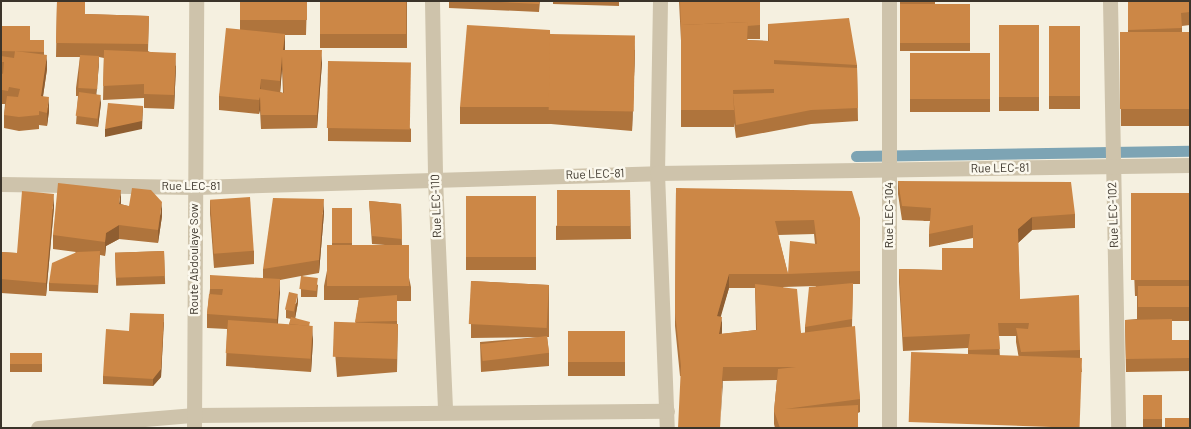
<!DOCTYPE html>
<style>
body{margin:0}
#map{position:relative;width:1191px;height:429px;overflow:hidden;background:#f5f0e0;font-family:Barlow,sans-serif}
div>[style]{position:absolute}
.stream>*{height:11px;margin:-5.5px;padding:0 5.5px;transform-origin:5.5px;border-radius:5.5px;background:#7da4b4}
.minor>*{height:15px;margin:-7.5px;padding:0 7.5px;transform-origin:7.5px;border-radius:7.5px;background:#cec3ab}
.wall>*{inset:0;background:#af743c;transform-origin:0 0}
.shaded-wall>*{inset:0;background:#8f5e31}
.building>*{inset:0;background:#cc8746;transform-origin:0 0}
span{translate:-50% -50%;white-space:nowrap;text-align:center;line-height:1.15;-webkit-text-stroke:5px #fbf8ed;paint-order:stroke}
.street-label{font-size:12px;color:#3b342a}
.frame{position:absolute;inset:0;border:2px solid #3b342a;pointer-events:none}
</style>
<div id="map">
<div class="stream">
<i style="left:856px;top:156px;width:334px;rotate:-0.9deg"></i>
</div>
<div class="minor">
<i style="left:432px;top:1px;width:178px;rotate:89deg"></i>
<i style="left:435px;top:179px;width:232px;rotate:87.5deg"></i>
<i style="left:660px;top:1px;width:172px;rotate:91deg"></i>
<i style="left:657px;top:173px;width:255px;rotate:87.8deg"></i>
<i style="left:889px;top:1px;width:427px;rotate:90deg"></i>
<i style="left:1110px;top:1px;width:427px;rotate:88.9deg"></i>
<i style="left:1px;top:184px;width:194px;rotate:0.9deg"></i>
<i style="left:195px;top:187px;width:462px;rotate:-1.7deg"></i>
<i style="left:657px;top:173px;width:533px;rotate:-0.86deg"></i>
<i style="left:38px;top:428px;width:157px;rotate:-4.8deg"></i>
<i style="left:194px;top:415px;width:473px;rotate:-0.5deg"></i>
<i style="left:194px;top:428px;width:427px;rotate:-89.7deg"></i>
</div>
<div class="wall">
<i style="clip-path:polygon(57px 1px,85px 14px,149px 16px,148px 51px,176px 66px,174px 109px,144px 108px,144px 98px,103px 100px,104px 58px,99px 57px,96px 94px,101px 103px,98px 127px,76px 124px,78px 96px,76px 96px,76px 88px,80px 57px,56px 57px)"></i>
<i style="clip-path:polygon(evenodd,240px 1px,307px 1px,306px 35px,285px 35px,285px 50px,322px 63px,317px 128px,261px 129px,260px 110px,259px 114px,219px 110px,219px 96px,240px 30px,240px 1px,282px 69px,283px 93px,280px 92px,282px 69px)"></i>
<i style="left:320px;top:1px;width:87px;height:47px"></i>
<i style="clip-path:polygon(449px 1px,540px 1px,539px 12px,449px 8px)"></i>
<i style="clip-path:polygon(553px 1px,619px 1px,619px 6px,553px 4px)"></i>
<i style="clip-path:polygon(679px 1px,760px 1px,760px 39px,748px 39px,747px 40px,768px 41px,768px 24px,857px 65px,858px 121px,811px 124px,736px 138px,734px 123px,734px 127px,681px 127px,681px 41px)"></i>
<i style="clip-path:polygon(900px 1px,935px 1px,935px 4px,970px 4px,970px 51px,900px 51px)"></i>
<i style="clip-path:polygon(1128px 1px,1190px 1px,1190px 25px,1182px 26px,1182px 32px,1190px 32px,1190px 126px,1121px 126px,1120px 32px,1128px 32px)"></i>
<i style="left:999px;top:25px;width:40px;height:86px"></i>
<i style="clip-path:polygon(1px 26px,30px 40px,44px 40px,44px 55px,47px 69px,43px 96px,49px 111px,47px 126px,39px 125px,39px 129px,19px 131px,4px 128px,4px 115px,5px 104px,2px 104px,1px 108px)"></i>
<i style="left:1049px;top:26px;width:31px;height:83px"></i>
<i style="clip-path:polygon(550px 34px,635px 50px,632px 131px,551px 124px,551px 123px,551px 124px,460px 124px,460px 107px)"></i>
<i style="left:910px;top:53px;width:80px;height:59px"></i>
<i style="clip-path:polygon(328px 61px,411px 129px,411px 142px,328px 141px)"></i>
<i style="clip-path:polygon(evenodd,898px 181px,1075px 214px,1075px 228px,1032px 230px,1018px 243px,1020px 299px,1080px 350px,1080px 358px,1082px 372px,968px 359px,968px 348px,903px 351px,899px 282px,899px 269px,942px 270px,973px 248px,973px 238px,929px 247px,929px 234px,930px 221px,902px 220px,898px 194px,898px 181px,999px 336px,1016px 336px,1016px 342px,1019px 359px,1000px 359px,999px 336px)"></i>
<i style="clip-path:polygon(evenodd,676px 188px,860px 218px,860px 284px,853px 284px,852px 326px,860px 399px,860px 412px,858px 413px,858px 428px,775px 428px,774px 424px,774px 411px,777px 380px,723px 381px,680px 376px,675px 326px,676px 188px,814px 234px,815px 244px,788px 274px,778px 235px,814px 234px,676px 188px,816px 286px,805px 327px,805px 333px,801px 333px,783px 287px,816px 286px,676px 188px,729px 288px,755px 288px,756px 330px,722px 334px,722px 331px,720px 317px,729px 288px)"></i>
<i style="clip-path:polygon(630px 190px,631px 239px,556px 240px,556px 226px)"></i>
<i style="clip-path:polygon(1190px 193px,1190px 321px,1172px 321px,1172px 340px,1190px 340px,1190px 371px,1126px 372px,1125px 320px,1137px 319px,1137px 296px,1135px 296px,1131px 196px)"></i>
<i style="left:536px;top:196px;width:74px;height:70px;rotate:90deg"></i>
<i style="clip-path:polygon(210px 200px,254px 251px,254px 264px,214px 268px,210px 214px)"></i>
<i style="clip-path:polygon(369px 201px,401px 204px,402px 245px,411px 287px,411px 301px,397px 301px,397px 324px,398px 324px,397px 372px,337px 377px,334px 339px,334px 326px,355px 325px,359px 300px,324px 300px,324px 286px,332px 245px,332px 208px,352px 208px,352px 245px,385px 245px,372px 244px)"></i>
<i style="clip-path:polygon(121px 204px,162px 216px,158px 243px,119px 239px,106px 246px,105px 256px,100px 255px,98px 293px,49px 291px,49px 283px,76px 252px,53px 249px,53px 235px)"></i>
<i style="clip-path:polygon(54px 207px,46px 296px,1px 293px,1px 252px,17px 253px)"></i>
<i style="clip-path:polygon(324px 213px,319px 273px,302px 276px,318px 285px,317px 297px,301px 297px,301px 276px,280px 280px,278px 324px,289px 325px,291px 319px,286px 318px,286px 310px,298px 302px,295px 318px,310px 326px,313px 340px,311px 372px,226px 366px,227px 329px,207px 328px,207px 314px,210px 289px,263px 278px,263px 269px)"></i>
<i style="left:164px;top:251px;width:33px;height:49px;rotate:88deg"></i>
<i style="clip-path:polygon(471px 281px,549px 285px,549px 337px,547px 337px,549px 353px,549px 366px,481px 372px,480px 342px,539px 337px,471px 338px)"></i>
<i style="clip-path:polygon(164px 322px,161px 377px,153px 386px,103px 384px,103px 376px,129px 331px)"></i>
<i style="left:625px;top:331px;width:45px;height:57px;rotate:90deg"></i>
<i style="left:10px;top:353px;width:32px;height:19px"></i>
<i style="clip-path:polygon(1143px 395px,1162px 409px,1162px 428px,1143px 428px)"></i>
</div>
<div class="shaded-wall">
<i style="clip-path:polygon(285px 34px,285px 48px,283px 63px,283px 50px)"></i>
<i style="clip-path:polygon(635px 36px,635px 50px,632px 131px,632px 117px)"></i>
<i style="clip-path:polygon(322px 50px,322px 63px,317px 128px,317px 115px)"></i>
<i style="clip-path:polygon(176px 53px,176px 66px,174px 109px,174px 95px)"></i>
<i style="clip-path:polygon(47px 55px,47px 69px,41px 110px,41px 96px)"></i>
<i style="clip-path:polygon(99px 56px,99px 64px,96px 98px,96px 90px)"></i>
<i style="clip-path:polygon(282px 56px,282px 69px,280px 94px,280px 81px)"></i>
<i style="clip-path:polygon(261px 79px,260px 110px,259px 114px,260px 89px)"></i>
<i style="clip-path:polygon(101px 95px,101px 103px,98px 127px,98px 119px)"></i>
<i style="clip-path:polygon(49px 97px,49px 111px,47px 126px,47px 113px)"></i>
<i style="clip-path:polygon(143px 106px,142px 129px,105px 137px,105px 129px)"></i>
<i style="clip-path:polygon(121px 190px,121px 203px,119px 218px,119px 204px)"></i>
<i style="clip-path:polygon(54px 194px,54px 207px,46px 296px,46px 283px)"></i>
<i style="clip-path:polygon(324px 199px,324px 213px,319px 273px,319px 260px)"></i>
<i style="clip-path:polygon(162px 202px,162px 216px,158px 243px,158px 230px)"></i>
<i style="clip-path:polygon(1032px 217px,1032px 230px,1018px 243px,1018px 229px)"></i>
<i style="clip-path:polygon(119px 225px,119px 239px,106px 246px,105px 256px,105px 242px,106px 233px)"></i>
<i style="clip-path:polygon(729px 274px,729px 288px,717px 330px,717px 316px)"></i>
<i style="clip-path:polygon(280px 279px,280px 293px,277px 332px,277px 319px)"></i>
<i style="clip-path:polygon(298px 294px,298px 302px,295px 319px,295px 311px)"></i>
<i style="clip-path:polygon(164px 314px,161px 377px,153px 386px,153px 379px)"></i>
<i style="clip-path:polygon(722px 317px,722px 331px,719px 348px,719px 334px)"></i>
<i style="clip-path:polygon(313px 326px,313px 340px,311px 372px,311px 358px)"></i>
<i style="clip-path:polygon(723px 367px,723px 381px,720px 428px)"></i>
</div>
<div class="building">
<i style="clip-path:polygon(57px 1px,85px 1px,85px 14px,149px 16px,148px 44px,56px 43px)"></i>
<i style="left:240px;top:1px;width:67px;height:19px"></i>
<i style="left:320px;top:1px;width:86px;height:33px"></i>
<i style="clip-path:polygon(481px 1px,539px 1px,539px 4px)"></i>
<i style="clip-path:polygon(680px 1px,760px 1px,760px 25px,747px 26px,748px 22px,681px 25px,681px 28px)"></i>
<i style="clip-path:polygon(1128px 1px,1190px 1px,1190px 12px,1181px 13px,1182px 28px,1128px 30px)"></i>
<i style="left:900px;top:4px;width:70px;height:39px"></i>
<i style="clip-path:polygon(849px 18px,857px 65px,774px 60px,774px 89px,733px 90px,734px 110px,681px 110px,681px 25px,748px 22px,747px 40px,769px 41px,768px 24px)"></i>
<i style="clip-path:polygon(467px 25px,550px 30px,551px 107px,460px 107px)"></i>
<i style="left:999px;top:25px;width:40px;height:72px"></i>
<i style="clip-path:polygon(1px 26px,30px 26px,30px 40px,44px 40px,44px 52px,1px 51px)"></i>
<i style="left:1049px;top:26px;width:31px;height:70px"></i>
<i style="clip-path:polygon(evenodd,226px 28px,285px 34px,283px 50px,322px 50px,317px 115px,261px 115px,260px 97px,259px 100px,219px 96px,226px 28px,282px 56px,284px 93px,260px 89px,261px 79px,280px 81px,282px 56px)"></i>
<i style="left:1120px;top:32px;width:70px;height:77px"></i>
<i style="left:550px;top:34px;width:85px;height:76px;rotate:1deg"></i>
<i style="clip-path:polygon(104px 50px,176px 53px,174px 95px,144px 94px,144px 84px,103px 86px)"></i>
<i style="clip-path:polygon(15px 51px,47px 55px,41px 96px,49px 97px,47px 113px,39px 111px,39px 115px,19px 117px,4px 115px,7px 96px,18px 97px,20px 89px,9px 87px,8px 91px,2px 90px,1px 94px,1px 73px,3px 74px,4px 62px,1px 62px,1px 56px,14px 58px)"></i>
<i style="left:910px;top:53px;width:80px;height:46px"></i>
<i style="left:80px;top:55px;width:19px;height:33px;rotate:3deg"></i>
<i style="left:328px;top:61px;width:83px;height:67px;rotate:1deg"></i>
<i style="clip-path:polygon(774px 64px,857px 68px,858px 108px,811px 110px,736px 125px,733px 94px,774px 93px)"></i>
<i style="left:79px;top:92px;width:22px;height:24px;rotate:8deg"></i>
<i style="clip-path:polygon(108px 103px,143px 106px,142px 121px,105px 129px)"></i>
<i style="clip-path:polygon(898px 181px,1071px 182px,1075px 214px,1032px 217px,1018px 229px,1020px 299px,1079px 295px,1080px 350px,1021px 352px,1016px 328px,1028px 329px,1029px 323px,998px 323px,1000px 349px,968px 350px,970px 334px,903px 337px,899px 269px,942px 270px,942px 248px,973px 248px,973px 225px,929px 234px,931px 208px,902px 206px)"></i>
<i style="clip-path:polygon(58px 183px,121px 190px,119px 204px,129px 206px,132px 188px,151px 190px,162px 202px,158px 230px,119px 225px,106px 233px,105px 242px,53px 235px)"></i>
<i style="clip-path:polygon(evenodd,676px 188px,852px 191px,860px 218px,860px 271px,788px 274px,729px 274px,717px 316px,722px 317px,719px 334px,757px 330px,755px 284px,797px 289px,801px 333px,855px 326px,860px 399px,785px 409px,858px 405px,858px 428px,780px 428px,774px 411px,778px 369px,796px 367px,723px 367px,720px 428px,678px 428px,681px 366px,675px 313px,676px 188px,814px 220px,817px 244px,790px 241px,788px 274px,775px 221px,814px 220px)"></i>
<i style="left:557px;top:190px;width:73px;height:36px"></i>
<i style="clip-path:polygon(22px 191px,54px 194px,46px 283px,1px 279px,1px 252px,17px 253px)"></i>
<i style="left:1190px;top:193px;width:87px;height:59px;rotate:90deg"></i>
<i style="left:536px;top:196px;width:61px;height:70px;rotate:90deg"></i>
<i style="left:250px;top:197px;width:54px;height:40px;rotate:86deg"></i>
<i style="clip-path:polygon(273px 198px,324px 199px,319px 260px,263px 269px)"></i>
<i style="clip-path:polygon(369px 201px,401px 204px,402px 239px,372px 236px)"></i>
<i style="left:332px;top:208px;width:20px;height:35px"></i>
<i style="left:327px;top:245px;width:82px;height:41px"></i>
<i style="clip-path:polygon(100px 251px,98px 285px,49px 283px,52px 263px,77px 252px)"></i>
<i style="left:164px;top:251px;width:25px;height:49px;rotate:88deg"></i>
<i style="clip-path:polygon(210px 275px,280px 279px,277px 319px,207px 314px,209px 294px,222px 295px,223px 289px,210px 289px)"></i>
<i style="left:301px;top:276px;width:17px;height:13px;rotate:7deg"></i>
<i style="left:471px;top:281px;width:78px;height:43px;rotate:3deg"></i>
<i style="clip-path:polygon(853px 283px,852px 319px,805px 327px,809px 287px)"></i>
<i style="left:1138px;top:286px;width:52px;height:21px"></i>
<i style="left:289px;top:292px;width:9px;height:18px;rotate:13deg"></i>
<i style="clip-path:polygon(397px 295px,397px 321px,355px 322px,359px 298px)"></i>
<i style="clip-path:polygon(130px 313px,164px 314px,161px 369px,153px 379px,103px 376px,106px 329px,129px 331px)"></i>
<i style="clip-path:polygon(291px 317px,310px 322px,309px 326px,289px 324px)"></i>
<i style="clip-path:polygon(1172px 319px,1172px 340px,1190px 340px,1190px 358px,1126px 359px,1125px 320px)"></i>
<i style="left:228px;top:320px;width:85px;height:33px;rotate:4deg"></i>
<i style="left:398px;top:324px;width:35px;height:64px;rotate:92deg"></i>
<i style="left:625px;top:331px;width:31px;height:57px;rotate:90deg"></i>
<i style="left:547px;top:336px;width:17px;height:67px;rotate:83deg"></i>
<i style="left:10px;top:353px;width:32px;height:11px"></i>
<i style="left:1082px;top:358px;width:70px;height:171px;rotate:92deg"></i>
<i style="left:1143px;top:395px;width:19px;height:24px"></i>
<i style="left:1190px;top:418px;width:10px;height:25px;rotate:90deg"></i>
</div>
<div class="street-label">
<span style="left:1000px;top:168px;rotate:-1deg">Rue LEC-81</span>
<span style="left:595px;top:174px;rotate:-2deg">Rue LEC-81</span>
<span style="left:191px;top:186px">Rue LEC-81</span>
<span style="left:436px;top:206px;rotate:-92deg">Rue LEC-110</span>
<span style="left:889px;top:215px;rotate:-90deg">Rue LEC-104</span>
<span style="left:1113px;top:215px;rotate:-92deg">Rue LEC-102</span>
<span style="left:194px;top:259px;rotate:-90deg">Route Abdoulaye Sow</span>
</div>
<div class="frame"></div>
</div>
